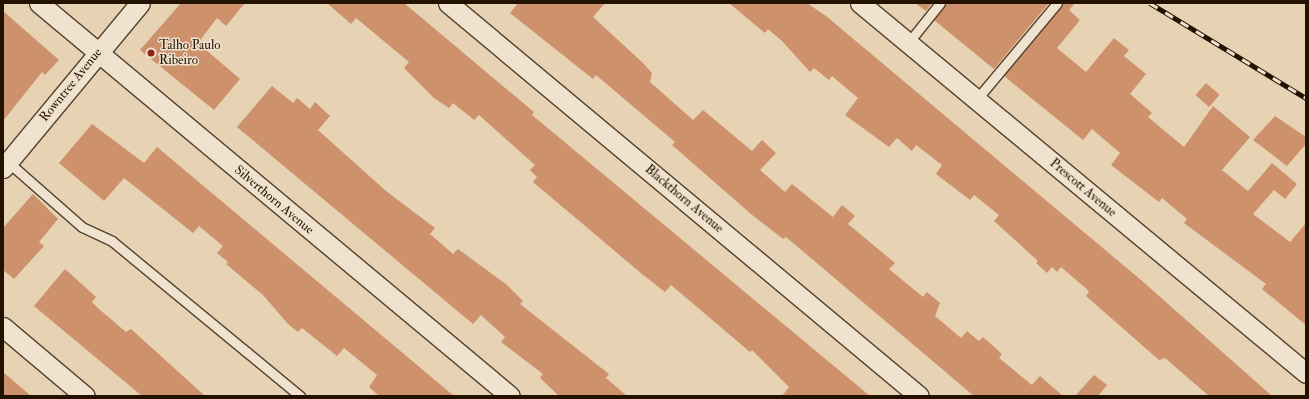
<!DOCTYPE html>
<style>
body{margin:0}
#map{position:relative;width:1309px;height:399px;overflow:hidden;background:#e7d2b4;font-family:"IM FELL Double Pica",serif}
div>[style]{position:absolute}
.building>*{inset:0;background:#cd916c;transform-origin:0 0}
.roads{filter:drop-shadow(1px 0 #54422d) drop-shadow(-1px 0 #54422d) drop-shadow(0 1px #54422d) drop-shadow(0 -1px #54422d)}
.lane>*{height:9px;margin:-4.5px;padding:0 4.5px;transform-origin:4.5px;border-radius:4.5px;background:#efe2ce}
.street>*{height:19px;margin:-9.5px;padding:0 9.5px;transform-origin:9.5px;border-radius:9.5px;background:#efe2ce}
.rail>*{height:4.5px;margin-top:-2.25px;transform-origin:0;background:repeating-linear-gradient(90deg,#efe2ce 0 9px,#231200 0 18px);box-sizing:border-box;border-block:1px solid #231200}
.dots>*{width:11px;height:11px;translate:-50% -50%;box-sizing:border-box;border:2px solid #efe2ce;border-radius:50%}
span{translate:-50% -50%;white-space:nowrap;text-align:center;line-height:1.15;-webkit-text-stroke:3px #efe2ce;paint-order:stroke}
.poi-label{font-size:13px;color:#231200}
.left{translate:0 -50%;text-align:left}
.street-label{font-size:13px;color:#231200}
.frame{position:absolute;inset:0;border:4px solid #231200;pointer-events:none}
</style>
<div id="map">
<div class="building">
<i style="clip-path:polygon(181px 3px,245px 3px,226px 26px,217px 18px,198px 43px,240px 79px,214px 110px,140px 50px)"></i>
<i style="clip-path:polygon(327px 3px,404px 3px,534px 112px,532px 115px,870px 396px,782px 396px,789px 387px,752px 350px,750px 352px,671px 285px,665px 292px,642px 274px,533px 182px,537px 177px,530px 170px,535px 165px,479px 115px,474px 120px,453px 103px,449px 108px,434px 98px,404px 68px,409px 62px,356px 18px,351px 24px)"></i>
<i style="clip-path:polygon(518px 3px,605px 3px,593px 17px,643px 63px,652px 73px,650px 82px,693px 120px,703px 110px,752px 151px,762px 140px,776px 153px,760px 170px,785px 192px,792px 184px,833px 217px,842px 205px,855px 216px,848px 224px,895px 263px,889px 269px,923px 297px,927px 292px,940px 303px,935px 316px,961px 338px,967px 331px,979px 341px,983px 337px,1002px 354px,999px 358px,1032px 385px,1040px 376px,1063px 396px,974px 396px,786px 237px,783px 239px,751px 214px,672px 145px,675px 142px,596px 75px,593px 79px,510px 13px)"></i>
<i style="clip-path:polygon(729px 3px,807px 3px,826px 16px,1141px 280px,1272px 396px,1209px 396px,1165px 358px,1159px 360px,1086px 296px,1089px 291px,1061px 267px,1057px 272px,1052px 267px,1047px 273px,1036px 263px,1038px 261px,994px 221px,999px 215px,974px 195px,970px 200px,936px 174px,942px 165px,916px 145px,912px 151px,897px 138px,889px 147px,845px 115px,858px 98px,832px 76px,829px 80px,814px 68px,810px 72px,782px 41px,768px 29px,765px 33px)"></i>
<i style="clip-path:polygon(915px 3px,932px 3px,926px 11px)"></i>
<i style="clip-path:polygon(946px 3px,1049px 3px,994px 69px,934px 20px)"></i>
<i style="clip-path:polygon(1063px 3px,1075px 3px,1069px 10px,1080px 20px,1057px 48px,1086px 72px,1114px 38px,1129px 50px,1124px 56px,1146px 74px,1130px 94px,1152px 113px,1148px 117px,1184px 147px,1213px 106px,1250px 137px,1222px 170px,1248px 191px,1272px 163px,1297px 184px,1285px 199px,1274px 190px,1253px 214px,1290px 242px,1306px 223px,1306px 325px,1262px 289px,1266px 284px,1184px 223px,1187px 219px,1162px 198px,1159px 202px,1111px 165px,1120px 153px,1092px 129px,1083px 140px,1004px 76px)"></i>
<i style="clip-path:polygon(3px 11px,59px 60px,45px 75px,42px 72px,3px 121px)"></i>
<i style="left:1206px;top:83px;width:18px;height:16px;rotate:41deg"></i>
<i style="clip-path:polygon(272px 86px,293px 103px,297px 98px,310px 109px,315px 102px,330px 116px,318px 130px,386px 191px,435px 228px,430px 234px,453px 254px,458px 249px,507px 285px,523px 301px,520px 304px,609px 374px,606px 378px,627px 396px,559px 396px,540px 378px,543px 374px,501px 342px,505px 337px,481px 315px,473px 324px,237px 127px)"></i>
<i style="clip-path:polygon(1275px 116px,1306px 137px,1306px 144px,1287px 166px,1253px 140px)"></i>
<i style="clip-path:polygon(92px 124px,144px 163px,157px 147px,454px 396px,379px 396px,369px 387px,377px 375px,344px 348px,337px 356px,302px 328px,298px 332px,288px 324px,263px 295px,226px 264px,228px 262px,217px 253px,223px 246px,199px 226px,193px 233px,124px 178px,104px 201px,59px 163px)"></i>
<i style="clip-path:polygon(33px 194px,58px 219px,39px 242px,44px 246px,14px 279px,3px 270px,3px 228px)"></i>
<i style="clip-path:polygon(65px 269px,96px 297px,92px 302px,99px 309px,126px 332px,131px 329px,205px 396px,142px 396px,34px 306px)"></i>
<i style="clip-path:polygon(3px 372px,31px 396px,3px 396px)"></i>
<i style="clip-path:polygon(1094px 375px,1107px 385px,1098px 396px,1075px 396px)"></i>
</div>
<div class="roads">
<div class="lane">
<i style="left:908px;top:43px;width:51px;rotate:-51.3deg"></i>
<i style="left:976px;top:100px;width:126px;rotate:-50.1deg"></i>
<i style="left:8px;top:162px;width:98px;rotate:41.3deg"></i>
<i style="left:82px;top:227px;width:33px;rotate:25deg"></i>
<i style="left:112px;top:241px;width:244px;rotate:39.5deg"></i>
</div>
<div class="street">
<i style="left:39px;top:3px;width:613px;rotate:39.84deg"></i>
<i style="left:448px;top:3px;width:613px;rotate:39.84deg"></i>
<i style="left:860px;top:3px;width:579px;rotate:39.68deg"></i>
<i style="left:3px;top:168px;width:214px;rotate:-50.3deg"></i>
<i style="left:3px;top:327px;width:107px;rotate:40.1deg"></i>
</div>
</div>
<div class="rail">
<i style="left:1150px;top:3px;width:183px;rotate:31.3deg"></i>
</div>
<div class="dots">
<i style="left:151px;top:53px;background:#8f2418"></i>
</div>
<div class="poi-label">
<span class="left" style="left:159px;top:53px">Talho Paulo<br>Ribeiro</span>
</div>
<div class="street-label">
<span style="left:71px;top:85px;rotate:-51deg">Rowntree Avenue</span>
<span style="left:1083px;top:188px;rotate:40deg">Prescott Avenue</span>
<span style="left:684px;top:199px;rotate:40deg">Blackthorn Avenue</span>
<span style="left:274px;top:200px;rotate:40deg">Silverthorn Avenue</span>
</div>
<div class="frame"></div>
</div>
